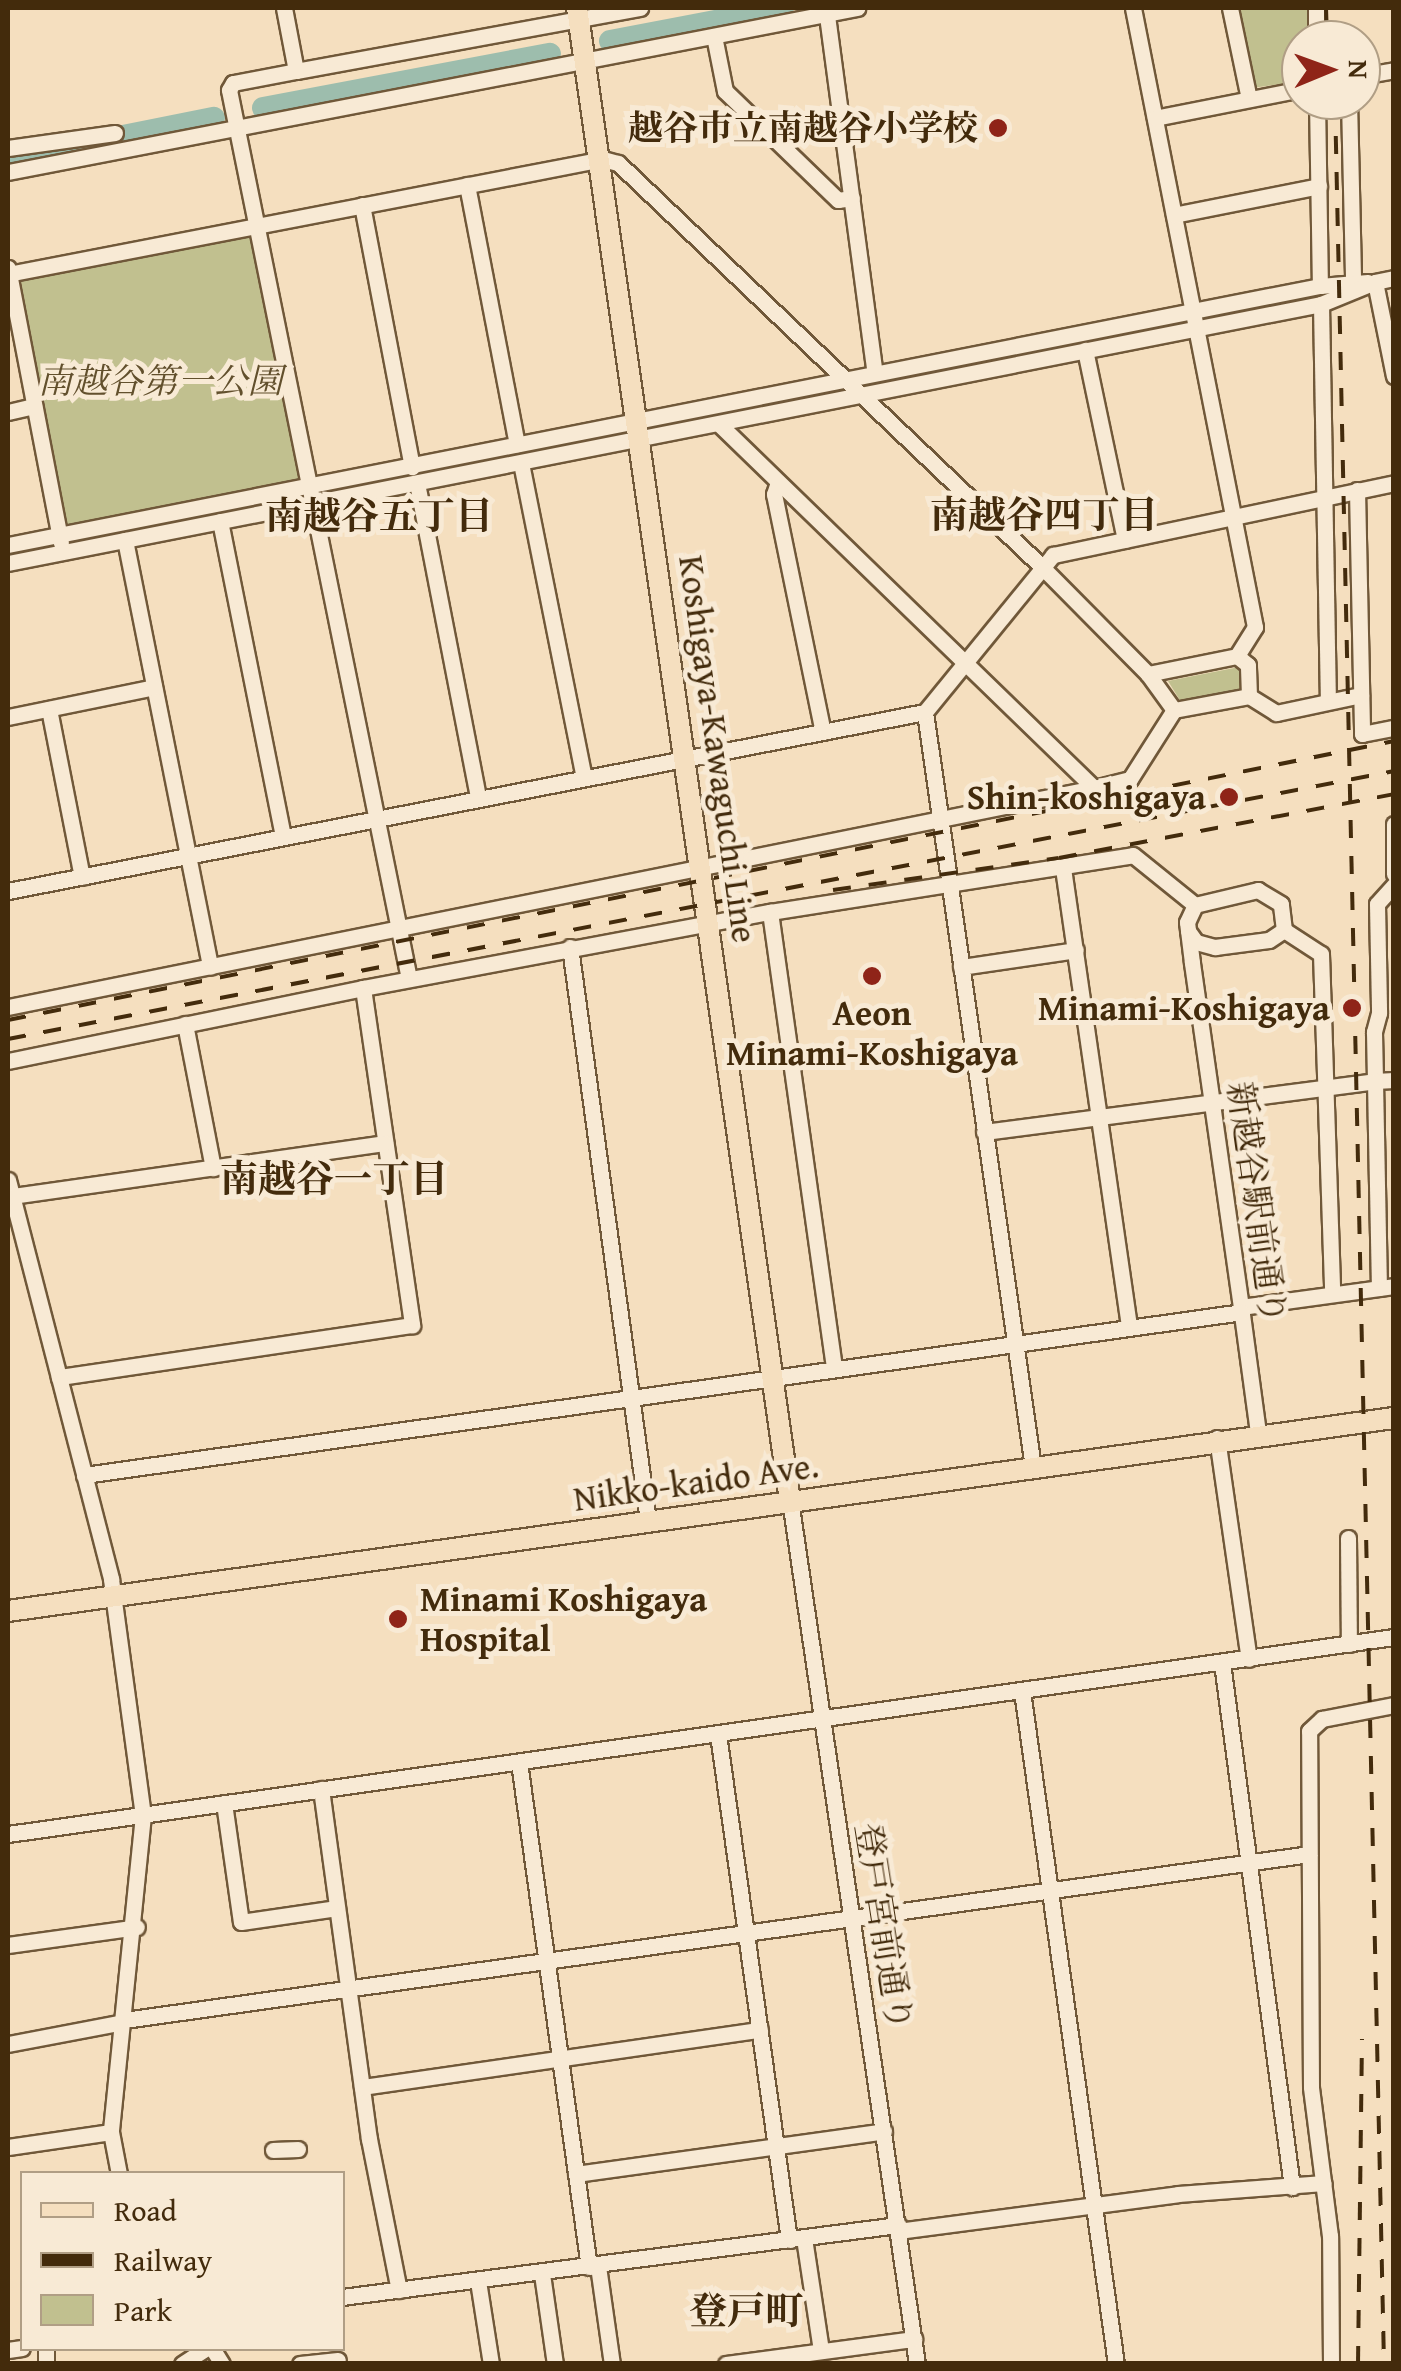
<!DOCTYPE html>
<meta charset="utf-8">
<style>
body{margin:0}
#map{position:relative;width:1401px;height:2371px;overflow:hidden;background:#f5dfbf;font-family:"Gentium Book Plus","Noto Serif JP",serif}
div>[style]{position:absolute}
.green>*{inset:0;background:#c1c08f;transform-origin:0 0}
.river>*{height:22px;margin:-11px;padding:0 11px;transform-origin:11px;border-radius:11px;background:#9dbdad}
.roads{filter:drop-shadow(2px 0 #705839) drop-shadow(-2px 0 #705839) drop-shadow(0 2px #705839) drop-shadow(0 -2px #705839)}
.minor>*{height:15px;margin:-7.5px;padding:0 7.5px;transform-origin:7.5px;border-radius:7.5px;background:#f8ead5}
.major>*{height:20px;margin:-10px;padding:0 10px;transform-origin:10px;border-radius:10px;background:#f5dfbf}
.rail>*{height:4px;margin-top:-2px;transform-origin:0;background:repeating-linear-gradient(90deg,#432b0c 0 18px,transparent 0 36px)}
.dots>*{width:28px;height:28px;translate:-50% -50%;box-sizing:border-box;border:5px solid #f8ead5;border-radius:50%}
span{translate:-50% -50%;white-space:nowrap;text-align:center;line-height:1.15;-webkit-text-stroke:10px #f8ead5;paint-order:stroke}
.poi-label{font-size:35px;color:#432b0c;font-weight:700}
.right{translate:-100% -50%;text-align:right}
.left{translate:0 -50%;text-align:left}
.park-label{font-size:35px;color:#62502d;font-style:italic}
.street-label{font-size:35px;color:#432b0c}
.neighbourhood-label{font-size:38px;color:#432b0c;font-weight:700}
.frame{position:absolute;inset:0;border:10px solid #432b0c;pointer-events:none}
.legend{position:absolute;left:20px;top:2171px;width:325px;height:180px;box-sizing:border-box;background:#f8ead5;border:2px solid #b09e85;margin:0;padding:12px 18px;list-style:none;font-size:30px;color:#432b0c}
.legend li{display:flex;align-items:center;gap:20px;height:50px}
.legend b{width:50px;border:2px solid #b09e85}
.north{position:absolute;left:1281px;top:20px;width:100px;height:100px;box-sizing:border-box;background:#f8ead5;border:2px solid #b09e85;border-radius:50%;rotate:89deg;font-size:28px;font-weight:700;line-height:40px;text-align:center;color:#432b0c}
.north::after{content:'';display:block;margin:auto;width:35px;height:45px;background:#8f2418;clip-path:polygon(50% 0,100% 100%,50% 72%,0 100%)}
</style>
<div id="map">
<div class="green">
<i style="clip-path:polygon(1237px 8px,1309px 8px,1301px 81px,1252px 88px)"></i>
<i style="left:256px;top:229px;width:257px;height:247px;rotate:79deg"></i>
<i style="clip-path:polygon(1239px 667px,1241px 689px,1233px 694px,1181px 702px,1168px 681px)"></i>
</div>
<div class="river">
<i style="left:610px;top:41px;width:176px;rotate:-10.8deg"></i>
<i style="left:263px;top:108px;width:292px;rotate:-10.7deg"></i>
<i style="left:8px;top:159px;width:210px;rotate:-11.3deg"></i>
</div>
<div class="roads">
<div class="minor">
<i style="left:284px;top:8px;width:64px;rotate:79.2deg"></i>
<i style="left:296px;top:71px;width:350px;rotate:-10.4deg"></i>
<i style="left:826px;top:8px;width:368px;rotate:82.4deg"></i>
<i style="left:1133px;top:8px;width:631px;rotate:78.85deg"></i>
<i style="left:1255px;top:627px;width:34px;rotate:122deg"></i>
<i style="left:1237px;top:656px;width:91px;rotate:168.6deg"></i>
<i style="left:1230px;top:8px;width:93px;rotate:78.2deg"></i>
<i style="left:1316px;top:8px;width:32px;rotate:90deg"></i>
<i style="left:714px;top:36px;width:56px;rotate:78.7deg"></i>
<i style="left:725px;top:91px;width:157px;rotate:44deg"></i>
<i style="left:838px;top:200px;width:14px;rotate:-8deg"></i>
<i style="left:296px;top:71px;width:64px;rotate:169.2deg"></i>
<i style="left:233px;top:83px;width:8px;rotate:120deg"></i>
<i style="left:229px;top:90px;width:907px;rotate:78.55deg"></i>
<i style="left:1361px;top:76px;width:34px;rotate:-10deg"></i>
<i style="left:1317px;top:100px;width:186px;rotate:89.1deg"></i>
<i style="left:1349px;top:100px;width:183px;rotate:88.7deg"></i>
<i style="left:1155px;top:118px;width:149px;rotate:-11.2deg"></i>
<i style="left:8px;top:148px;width:108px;rotate:-8deg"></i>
<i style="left:8px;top:172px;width:865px;rotate:-10.93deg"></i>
<i style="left:467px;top:185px;width:264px;rotate:79.1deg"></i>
<i style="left:362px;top:205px;width:267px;rotate:79.2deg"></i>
<i style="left:1174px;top:215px;width:148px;rotate:-11.3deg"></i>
<i style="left:8px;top:268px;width:280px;rotate:79.1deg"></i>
<i style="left:8px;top:274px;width:606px;rotate:-10.94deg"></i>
<i style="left:603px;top:159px;width:16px;rotate:15deg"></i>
<i style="left:618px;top:163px;width:584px;rotate:43.61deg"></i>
<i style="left:1041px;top:566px;width:152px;rotate:45.3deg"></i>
<i style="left:1148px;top:674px;width:44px;rotate:54.2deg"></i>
<i style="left:1174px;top:710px;width:76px;rotate:-10.6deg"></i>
<i style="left:1249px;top:696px;width:31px;rotate:-92deg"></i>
<i style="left:1248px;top:665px;width:14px;rotate:-141deg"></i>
<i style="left:1394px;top:278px;width:19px;rotate:168deg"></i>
<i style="left:1375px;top:282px;width:96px;rotate:78.6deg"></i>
<i style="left:1321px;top:304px;width:395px;rotate:89deg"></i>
<i style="left:1085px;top:350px;width:194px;rotate:78.1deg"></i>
<i style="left:8px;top:412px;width:27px;rotate:-13deg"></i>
<i style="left:720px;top:425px;width:521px;rotate:44.14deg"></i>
<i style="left:1094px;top:788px;width:37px;rotate:-14deg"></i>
<i style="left:1130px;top:779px;width:82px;rotate:-57.5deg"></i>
<i style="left:521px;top:463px;width:320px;rotate:78.7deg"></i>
<i style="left:778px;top:482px;width:13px;rotate:108deg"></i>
<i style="left:774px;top:494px;width:243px;rotate:78.4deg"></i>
<i style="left:417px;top:483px;width:321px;rotate:79deg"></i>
<i style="left:1357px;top:490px;width:244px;rotate:88.8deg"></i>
<i style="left:1362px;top:734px;width:33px;rotate:-11deg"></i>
<i style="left:220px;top:521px;width:320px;rotate:78.7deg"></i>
<i style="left:125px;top:540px;width:435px;rotate:78.7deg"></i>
<i style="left:8px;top:545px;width:1337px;rotate:-11.17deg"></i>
<i style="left:1320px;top:286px;width:48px;rotate:-4.8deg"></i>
<i style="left:8px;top:563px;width:1338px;rotate:-11.16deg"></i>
<i style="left:1321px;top:304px;width:58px;rotate:-22.2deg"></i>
<i style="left:1249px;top:696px;width:32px;rotate:32deg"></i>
<i style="left:1276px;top:713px;width:87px;rotate:-12deg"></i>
<i style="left:49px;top:709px;width:171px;rotate:78.9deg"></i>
<i style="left:925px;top:712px;width:763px;rotate:81.86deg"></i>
<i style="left:8px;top:717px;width:149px;rotate:-11.6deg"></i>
<i style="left:1394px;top:824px;width:50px;rotate:90deg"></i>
<i style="left:1063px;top:868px;width:464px;rotate:81.8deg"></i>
<i style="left:1394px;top:885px;width:25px;rotate:132deg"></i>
<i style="left:1377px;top:904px;width:109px;rotate:88.9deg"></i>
<i style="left:1379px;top:1013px;width:20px;rotate:105deg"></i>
<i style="left:1374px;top:1032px;width:49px;rotate:88.8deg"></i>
<i style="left:1375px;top:1081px;width:19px;rotate:-3deg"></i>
<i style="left:8px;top:891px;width:934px;rotate:-11.05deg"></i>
<i style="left:925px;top:712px;width:203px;rotate:-50.8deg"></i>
<i style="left:1053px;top:555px;width:349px;rotate:-11.9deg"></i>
<i style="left:770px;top:912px;width:459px;rotate:82deg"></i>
<i style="left:1284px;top:930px;width:44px;rotate:33deg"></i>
<i style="left:1321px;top:954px;width:339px;rotate:88.1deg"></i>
<i style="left:1188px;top:931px;width:14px;rotate:54deg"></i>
<i style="left:1196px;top:942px;width:20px;rotate:15deg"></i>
<i style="left:1215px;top:947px;width:54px;rotate:-7.4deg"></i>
<i style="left:1269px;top:940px;width:18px;rotate:-34deg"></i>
<i style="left:1284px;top:930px;width:26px;rotate:-97deg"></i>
<i style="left:1281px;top:904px;width:27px;rotate:-149deg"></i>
<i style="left:1258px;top:890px;width:65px;rotate:166.6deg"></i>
<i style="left:1195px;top:905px;width:19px;rotate:115deg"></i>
<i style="left:1187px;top:922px;width:41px;rotate:83deg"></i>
<i style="left:1192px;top:963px;width:347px;rotate:81.9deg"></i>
<i style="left:1241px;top:1307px;width:127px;rotate:82.3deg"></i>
<i style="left:570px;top:947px;width:579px;rotate:82.26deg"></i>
<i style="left:961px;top:967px;width:116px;rotate:-8.4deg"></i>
<i style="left:363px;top:988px;width:414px;rotate:-10.6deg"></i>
<i style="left:770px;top:912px;width:367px;rotate:-8.9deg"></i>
<i style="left:1133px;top:855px;width:80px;rotate:38.9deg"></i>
<i style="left:8px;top:1007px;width:1108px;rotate:-11.4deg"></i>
<i style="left:185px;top:1024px;width:147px;rotate:79deg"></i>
<i style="left:8px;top:1061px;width:362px;rotate:-11.6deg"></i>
<i style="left:363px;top:988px;width:341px;rotate:81.7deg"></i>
<i style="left:412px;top:1325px;width:357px;rotate:171.6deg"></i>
<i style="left:984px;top:1132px;width:394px;rotate:-7.4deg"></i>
<i style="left:1375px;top:1081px;width:207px;rotate:88.9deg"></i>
<i style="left:8px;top:1180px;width:412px;rotate:75.5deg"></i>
<i style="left:111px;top:1579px;width:238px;rotate:82.3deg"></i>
<i style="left:143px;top:1815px;width:319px;rotate:95.8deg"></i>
<i style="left:111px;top:2132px;width:43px;rotate:79.2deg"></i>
<i style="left:12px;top:1196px;width:377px;rotate:-8.1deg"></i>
<i style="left:1241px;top:1307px;width:154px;rotate:-7.8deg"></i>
<i style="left:1217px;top:1438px;width:223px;rotate:81.8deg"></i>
<i style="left:84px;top:1475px;width:1169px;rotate:-8.01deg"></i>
<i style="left:790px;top:1500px;width:873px;rotate:81.64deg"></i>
<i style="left:1348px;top:1538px;width:106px;rotate:89.5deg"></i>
<i style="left:1222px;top:1663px;width:529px;rotate:82.39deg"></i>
<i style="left:1022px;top:1691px;width:680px;rotate:82.05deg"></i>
<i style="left:718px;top:1734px;width:511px;rotate:82.01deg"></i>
<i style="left:519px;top:1762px;width:510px;rotate:82.11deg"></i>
<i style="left:321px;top:1789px;width:353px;rotate:82.2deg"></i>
<i style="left:369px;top:2139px;width:154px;rotate:78.8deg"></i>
<i style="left:224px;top:1803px;width:120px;rotate:81.9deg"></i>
<i style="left:241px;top:1922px;width:97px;rotate:-8.3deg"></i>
<i style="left:8px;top:1834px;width:1400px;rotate:-8.09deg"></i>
<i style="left:8px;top:1945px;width:130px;rotate:-7.9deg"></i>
<i style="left:124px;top:2020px;width:1197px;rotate:-7.97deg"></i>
<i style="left:8px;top:2044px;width:117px;rotate:-10.8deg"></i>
<i style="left:362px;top:2087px;width:402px;rotate:-8.2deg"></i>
<i style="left:8px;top:2147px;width:104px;rotate:-8.3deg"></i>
<i style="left:273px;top:2150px;width:25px;rotate:-2deg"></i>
<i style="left:576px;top:2174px;width:311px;rotate:-7.9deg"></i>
<i style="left:898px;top:2231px;width:282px;rotate:-7.5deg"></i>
<i style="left:1178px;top:2194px;width:146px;rotate:-4.3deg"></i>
<i style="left:804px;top:2238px;width:114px;rotate:81.4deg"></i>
<i style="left:598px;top:2266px;width:99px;rotate:81.9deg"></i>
<i style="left:542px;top:2274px;width:91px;rotate:81.8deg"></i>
<i style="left:478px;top:2281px;width:84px;rotate:81.1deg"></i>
<i style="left:342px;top:2297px;width:561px;rotate:-7.38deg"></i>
<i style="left:212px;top:2348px;width:19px;rotate:58deg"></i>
<i style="left:8px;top:2350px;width:14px;rotate:-8deg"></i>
<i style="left:46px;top:2364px;width:16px;rotate:-90deg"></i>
<i style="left:182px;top:2364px;width:30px;rotate:-33deg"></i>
<i style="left:300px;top:2364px;width:38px;rotate:-6deg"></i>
<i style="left:726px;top:2364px;width:190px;rotate:-7.6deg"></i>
<i style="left:1331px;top:2364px;width:128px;rotate:-90.4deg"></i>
<i style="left:1330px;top:2236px;width:150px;rotate:-97.3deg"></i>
<i style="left:1311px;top:2087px;width:356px;rotate:-90.3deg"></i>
<i style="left:1309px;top:1731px;width:18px;rotate:-43deg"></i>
<i style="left:1322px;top:1719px;width:73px;rotate:-11deg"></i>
</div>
<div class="major">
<i style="left:577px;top:8px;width:1507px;rotate:81.88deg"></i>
<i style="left:8px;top:1611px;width:1399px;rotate:-7.93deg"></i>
</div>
</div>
<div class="rail">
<i style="left:1326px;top:8px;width:32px;rotate:88deg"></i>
<i style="left:1335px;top:100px;width:2265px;rotate:88.76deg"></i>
<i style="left:833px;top:890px;width:228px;rotate:-8.1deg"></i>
<i style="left:1059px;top:858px;width:341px;rotate:-10.8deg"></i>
<i style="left:8px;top:1020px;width:1414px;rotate:-11.38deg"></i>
<i style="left:8px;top:1039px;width:1412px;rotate:-10.94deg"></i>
<i style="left:1358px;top:2364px;width:325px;rotate:-89.3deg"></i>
</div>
<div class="dots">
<i style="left:998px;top:128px;background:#8f2418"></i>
<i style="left:1229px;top:797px;background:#8f2418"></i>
<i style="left:872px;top:976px;background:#8f2418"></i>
<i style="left:1352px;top:1008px;background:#8f2418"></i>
<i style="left:398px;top:1619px;background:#8f2418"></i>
</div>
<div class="poi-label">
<span class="right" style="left:978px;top:128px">越谷市立南越谷小学校</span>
<span class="right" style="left:1206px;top:797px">Shin-koshigaya</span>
<span class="right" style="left:1330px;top:1008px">Minami-Koshigaya</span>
<span style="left:872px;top:1033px">Aeon<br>Minami-Koshigaya</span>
<span class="left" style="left:420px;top:1619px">Minami Koshigaya<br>Hospital</span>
</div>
<div class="park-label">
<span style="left:160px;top:381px">南越谷第一公園</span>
</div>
<div class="street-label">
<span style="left:718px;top:749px;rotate:82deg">Koshigaya-Kawaguchi Line</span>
<span style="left:1257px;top:1203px;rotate:82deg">新越谷駅前通り</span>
<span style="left:696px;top:1482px;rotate:-8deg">Nikko-kaido Ave.</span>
<span style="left:884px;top:1927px;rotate:81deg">登戸宮前通り</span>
</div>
<div class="neighbourhood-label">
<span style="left:1044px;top:515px">南越谷四丁目</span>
<span style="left:379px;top:516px">南越谷五丁目</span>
<span style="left:334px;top:1179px">南越谷一丁目</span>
<span style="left:746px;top:2311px">登戸町</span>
</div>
<div class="frame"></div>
<ul class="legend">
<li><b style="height:12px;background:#f5dfbf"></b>Road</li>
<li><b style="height:12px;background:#432b0c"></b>Railway</li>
<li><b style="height:28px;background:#c1c08f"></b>Park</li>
</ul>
<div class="north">N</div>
</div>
